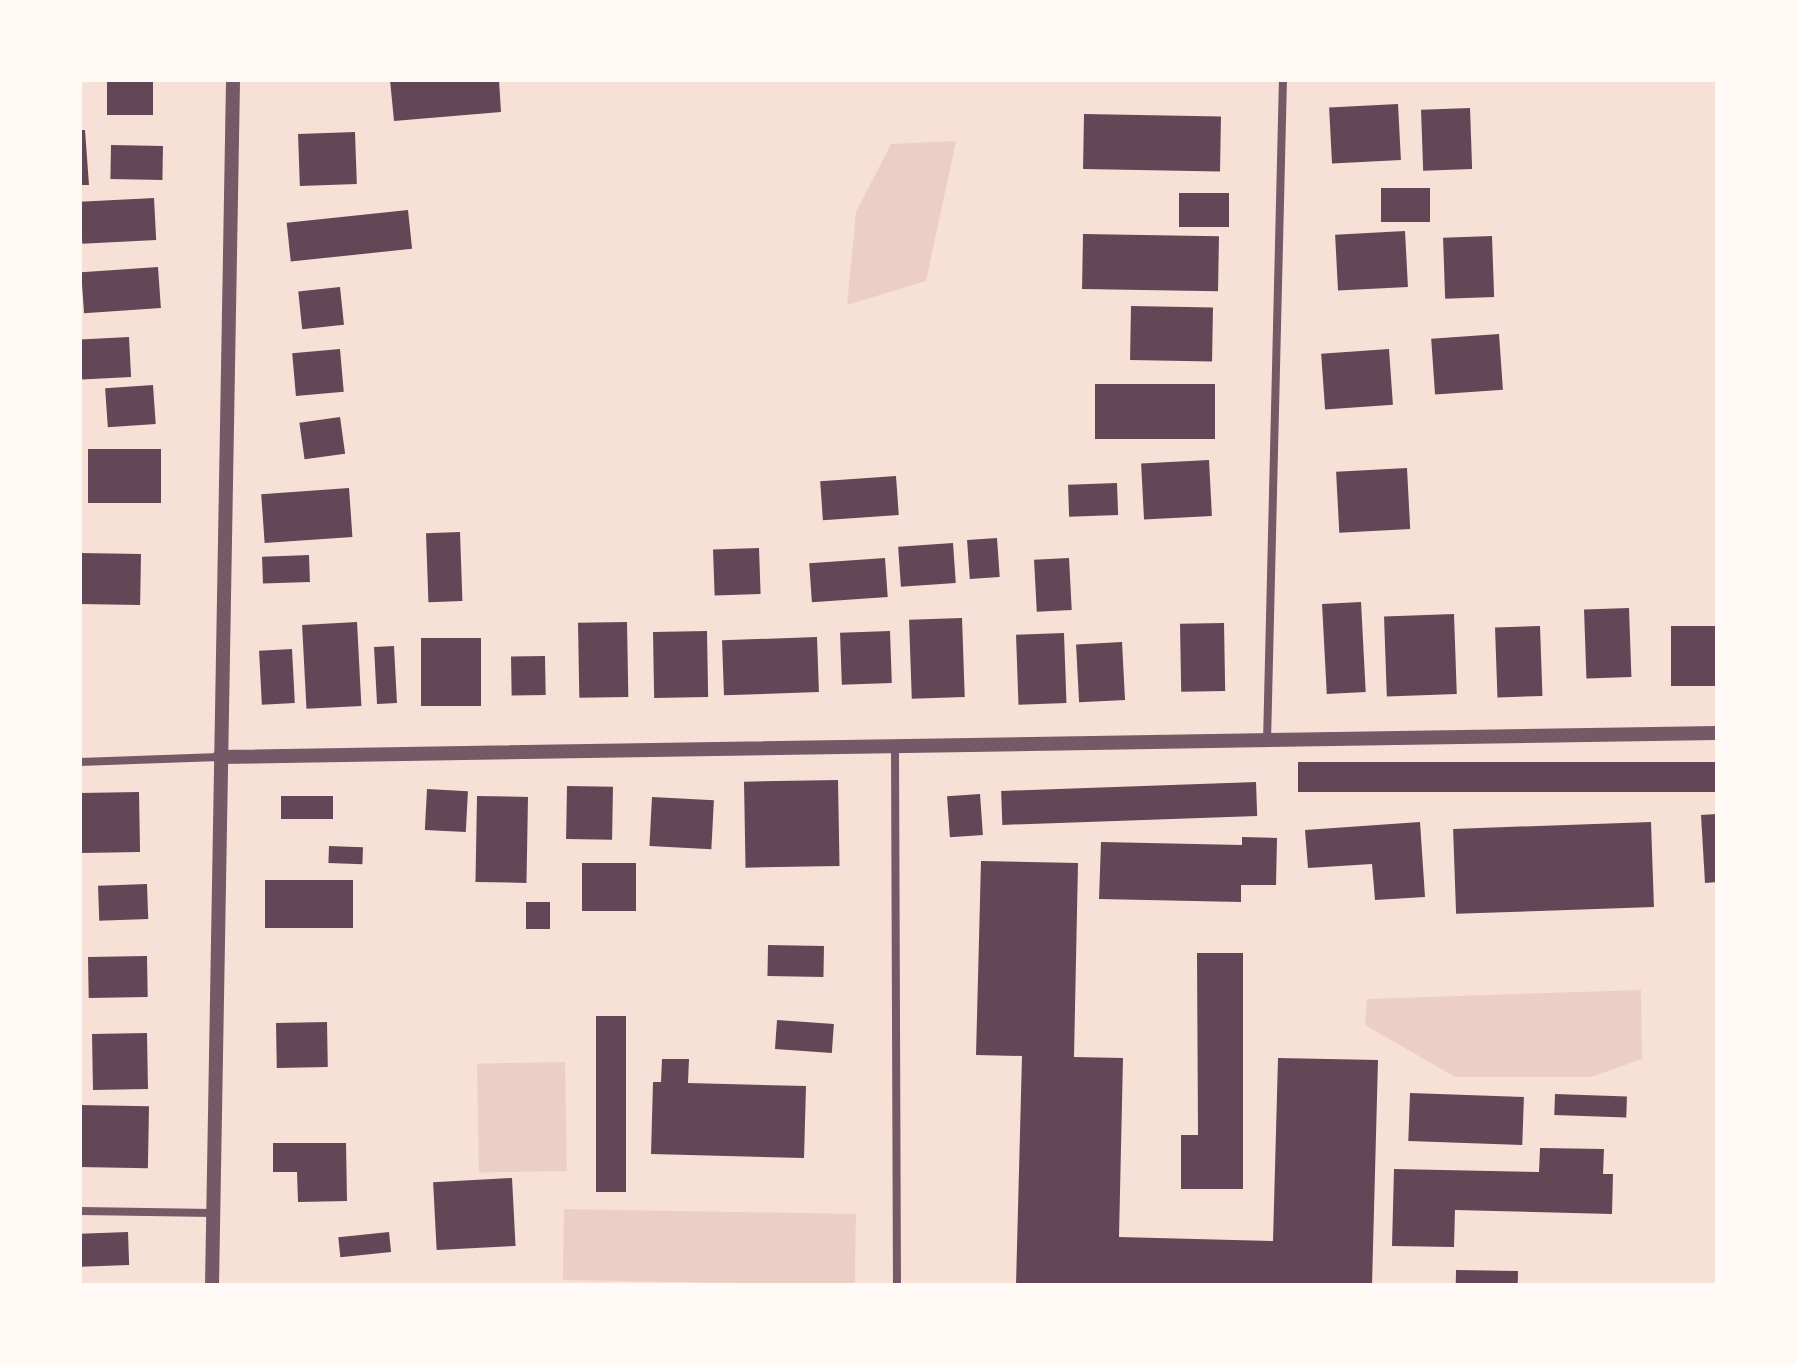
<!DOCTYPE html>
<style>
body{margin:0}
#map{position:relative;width:1797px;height:1365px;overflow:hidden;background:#f7e1d7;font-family:Inter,sans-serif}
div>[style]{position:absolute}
.green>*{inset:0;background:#ebcfc5;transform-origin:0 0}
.building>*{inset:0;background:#644757;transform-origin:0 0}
.minor>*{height:8px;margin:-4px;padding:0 4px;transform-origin:4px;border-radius:4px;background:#755966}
.tertiary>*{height:14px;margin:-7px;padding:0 7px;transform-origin:7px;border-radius:7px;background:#755966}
span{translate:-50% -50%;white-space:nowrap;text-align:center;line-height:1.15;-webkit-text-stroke:7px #fffaf5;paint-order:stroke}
.frame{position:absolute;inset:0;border:82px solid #fffaf5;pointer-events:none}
</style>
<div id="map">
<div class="green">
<i style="clip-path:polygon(956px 141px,926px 281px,847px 305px,856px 212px,891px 144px)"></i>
<i style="clip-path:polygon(1641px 990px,1642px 1059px,1591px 1077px,1455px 1077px,1365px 1025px,1367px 999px)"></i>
<i style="left:565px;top:1062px;width:109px;height:88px;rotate:89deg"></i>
<i style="left:856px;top:1214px;width:71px;height:292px;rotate:91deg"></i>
</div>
<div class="building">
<i style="left:107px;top:80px;width:46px;height:35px"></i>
<i style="clip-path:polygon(390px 80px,499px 80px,501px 112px,394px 121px)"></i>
<i style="left:1398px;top:104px;width:56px;height:69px;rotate:87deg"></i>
<i style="left:1470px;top:108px;width:61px;height:49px;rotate:88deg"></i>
<i style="left:1084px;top:114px;width:137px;height:55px;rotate:1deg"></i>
<i style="clip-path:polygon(80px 130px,85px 130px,89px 185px,80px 185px)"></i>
<i style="left:355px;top:132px;width:52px;height:57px;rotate:88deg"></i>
<i style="left:111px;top:145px;width:52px;height:34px;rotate:1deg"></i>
<i style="left:1381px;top:188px;width:49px;height:34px"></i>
<i style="left:1229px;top:193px;width:34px;height:50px;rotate:90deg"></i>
<i style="left:154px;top:198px;width:42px;height:74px;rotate:87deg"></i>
<i style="left:408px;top:210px;width:39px;height:122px;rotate:84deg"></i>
<i style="left:1405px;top:231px;width:56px;height:70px;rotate:87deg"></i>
<i style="left:1083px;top:234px;width:136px;height:55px;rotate:1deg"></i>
<i style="left:1492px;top:236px;width:61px;height:49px;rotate:88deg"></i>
<i style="left:158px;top:267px;width:41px;height:77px;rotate:86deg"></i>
<i style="left:340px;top:287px;width:38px;height:42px;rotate:84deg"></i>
<i style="left:1131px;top:306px;width:82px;height:54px;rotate:1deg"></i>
<i style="left:1499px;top:334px;width:56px;height:68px;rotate:86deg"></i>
<i style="left:129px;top:337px;width:40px;height:49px;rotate:87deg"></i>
<i style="left:340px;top:349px;width:43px;height:48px;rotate:85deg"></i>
<i style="left:1389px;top:349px;width:56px;height:68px;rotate:86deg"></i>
<i style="left:1215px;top:384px;width:55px;height:120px;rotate:90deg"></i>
<i style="left:153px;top:385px;width:39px;height:48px;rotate:86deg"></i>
<i style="left:340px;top:417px;width:37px;height:41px;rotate:82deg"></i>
<i style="left:88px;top:449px;width:73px;height:54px"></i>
<i style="left:1209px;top:460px;width:56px;height:68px;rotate:87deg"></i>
<i style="left:1407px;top:468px;width:61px;height:71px;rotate:87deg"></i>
<i style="left:896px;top:476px;width:39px;height:76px;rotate:86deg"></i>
<i style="left:1117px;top:483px;width:32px;height:49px;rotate:88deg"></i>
<i style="left:349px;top:488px;width:49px;height:88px;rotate:86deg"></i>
<i style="left:460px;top:532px;width:69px;height:34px;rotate:88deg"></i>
<i style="left:997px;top:538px;width:39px;height:30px;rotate:86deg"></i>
<i style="left:953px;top:543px;width:40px;height:55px;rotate:86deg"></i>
<i style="left:759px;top:548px;width:46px;height:46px;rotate:88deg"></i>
<i style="left:80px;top:553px;width:61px;height:51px;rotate:1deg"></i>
<i style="left:309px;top:555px;width:27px;height:47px;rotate:88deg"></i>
<i style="left:885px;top:558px;width:39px;height:76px;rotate:86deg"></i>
<i style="left:1069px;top:558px;width:52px;height:35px;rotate:87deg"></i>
<i style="left:1361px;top:602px;width:90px;height:39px;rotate:87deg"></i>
<i style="left:1629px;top:608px;width:69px;height:45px;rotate:88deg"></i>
<i style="left:1454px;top:614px;width:80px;height:70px;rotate:88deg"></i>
<i style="left:962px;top:618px;width:79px;height:53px;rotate:88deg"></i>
<i style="left:357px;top:622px;width:84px;height:55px;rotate:87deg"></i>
<i style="left:627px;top:622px;width:75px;height:49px;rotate:89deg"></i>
<i style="left:1224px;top:623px;width:68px;height:44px;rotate:89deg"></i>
<i style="left:1540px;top:626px;width:70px;height:45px;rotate:88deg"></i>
<i style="left:1717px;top:626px;width:60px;height:46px;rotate:90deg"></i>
<i style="left:707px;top:631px;width:66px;height:54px;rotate:89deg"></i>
<i style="left:890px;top:631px;width:52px;height:50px;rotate:88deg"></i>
<i style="left:1064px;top:633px;width:70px;height:48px;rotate:88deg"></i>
<i style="left:817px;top:637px;width:55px;height:95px;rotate:88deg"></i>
<i style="left:421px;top:638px;width:60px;height:68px"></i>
<i style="left:1122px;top:642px;width:58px;height:46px;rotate:87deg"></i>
<i style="left:394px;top:646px;width:57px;height:20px;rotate:87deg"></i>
<i style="left:292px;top:649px;width:54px;height:33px;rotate:87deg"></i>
<i style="left:545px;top:656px;width:39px;height:34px;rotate:89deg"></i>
<i style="left:1717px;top:762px;width:30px;height:419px;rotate:90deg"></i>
<i style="left:838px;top:780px;width:86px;height:94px;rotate:89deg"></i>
<i style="left:1256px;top:782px;width:34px;height:255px;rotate:88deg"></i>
<i style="left:567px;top:786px;width:46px;height:53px;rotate:1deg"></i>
<i style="left:427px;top:789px;width:41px;height:41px;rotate:3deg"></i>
<i style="left:139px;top:792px;width:60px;height:59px;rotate:89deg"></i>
<i style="left:980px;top:794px;width:41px;height:33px;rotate:86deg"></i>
<i style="left:333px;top:796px;width:23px;height:52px;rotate:90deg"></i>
<i style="left:477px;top:796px;width:51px;height:86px;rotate:1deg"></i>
<i style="left:652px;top:797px;width:62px;height:49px;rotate:3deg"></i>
<i style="clip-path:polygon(1717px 814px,1717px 882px,1705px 883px,1701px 815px)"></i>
<i style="clip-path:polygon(1420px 822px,1425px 897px,1375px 900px,1372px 864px,1308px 868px,1305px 830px)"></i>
<i style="left:1651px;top:822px;width:85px;height:198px;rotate:88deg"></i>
<i style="clip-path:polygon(1242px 837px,1277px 838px,1276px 885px,1241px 885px,1241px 902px,1099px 899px,1101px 842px,1242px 845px)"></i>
<i style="left:329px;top:846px;width:34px;height:17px;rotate:2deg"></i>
<i style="clip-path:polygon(981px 861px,1078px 863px,1074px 1057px,1123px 1058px,1119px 1237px,1273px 1241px,1278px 1058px,1378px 1060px,1372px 1285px,1016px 1285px,1022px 1056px,976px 1055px)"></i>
<i style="left:636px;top:863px;width:48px;height:54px;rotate:90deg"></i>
<i style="left:265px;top:880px;width:88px;height:48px"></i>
<i style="left:147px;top:884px;width:35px;height:49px;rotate:88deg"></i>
<i style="left:526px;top:902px;width:24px;height:27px"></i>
<i style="left:768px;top:945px;width:56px;height:31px;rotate:1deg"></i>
<i style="clip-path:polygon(1197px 953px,1243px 953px,1243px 1189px,1181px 1189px,1181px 1135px,1198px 1135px)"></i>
<i style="left:147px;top:956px;width:41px;height:59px;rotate:89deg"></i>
<i style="left:596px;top:1016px;width:30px;height:176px"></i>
<i style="left:777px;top:1020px;width:57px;height:29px;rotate:4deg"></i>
<i style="left:327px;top:1022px;width:45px;height:51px;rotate:89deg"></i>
<i style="left:147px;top:1033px;width:56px;height:55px;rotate:89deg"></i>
<i style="clip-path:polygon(662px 1059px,689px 1059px,688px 1083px,806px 1086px,804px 1158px,651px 1154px,653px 1082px,661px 1082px)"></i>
<i style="left:1410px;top:1093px;width:114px;height:48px;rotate:2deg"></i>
<i style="left:1555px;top:1094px;width:72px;height:21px;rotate:2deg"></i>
<i style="left:80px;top:1105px;width:69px;height:62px;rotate:1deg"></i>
<i style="clip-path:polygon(273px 1143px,346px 1143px,347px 1201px,298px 1202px,297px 1172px,273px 1172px)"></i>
<i style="clip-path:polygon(1540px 1148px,1604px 1149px,1603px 1174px,1613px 1174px,1612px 1214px,1455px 1210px,1454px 1247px,1392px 1246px,1394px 1169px,1539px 1172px)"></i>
<i style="left:512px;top:1178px;width:68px;height:79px;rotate:87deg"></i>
<i style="left:128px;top:1232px;width:33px;height:48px;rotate:88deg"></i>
<i style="left:389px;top:1232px;width:20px;height:51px;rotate:84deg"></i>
<i style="left:1456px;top:1270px;width:62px;height:15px;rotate:1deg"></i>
</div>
<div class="minor">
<i style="left:1267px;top:742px;width:662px;rotate:-88.62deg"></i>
<i style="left:895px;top:749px;width:536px;rotate:89.79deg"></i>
<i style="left:80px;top:762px;width:139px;rotate:-2.1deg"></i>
<i style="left:80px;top:1211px;width:133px;rotate:0.9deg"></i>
</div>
<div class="tertiary">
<i style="left:219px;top:757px;width:1498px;rotate:-0.92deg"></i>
<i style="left:212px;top:1285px;width:1205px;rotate:-89deg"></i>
</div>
<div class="frame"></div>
</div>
